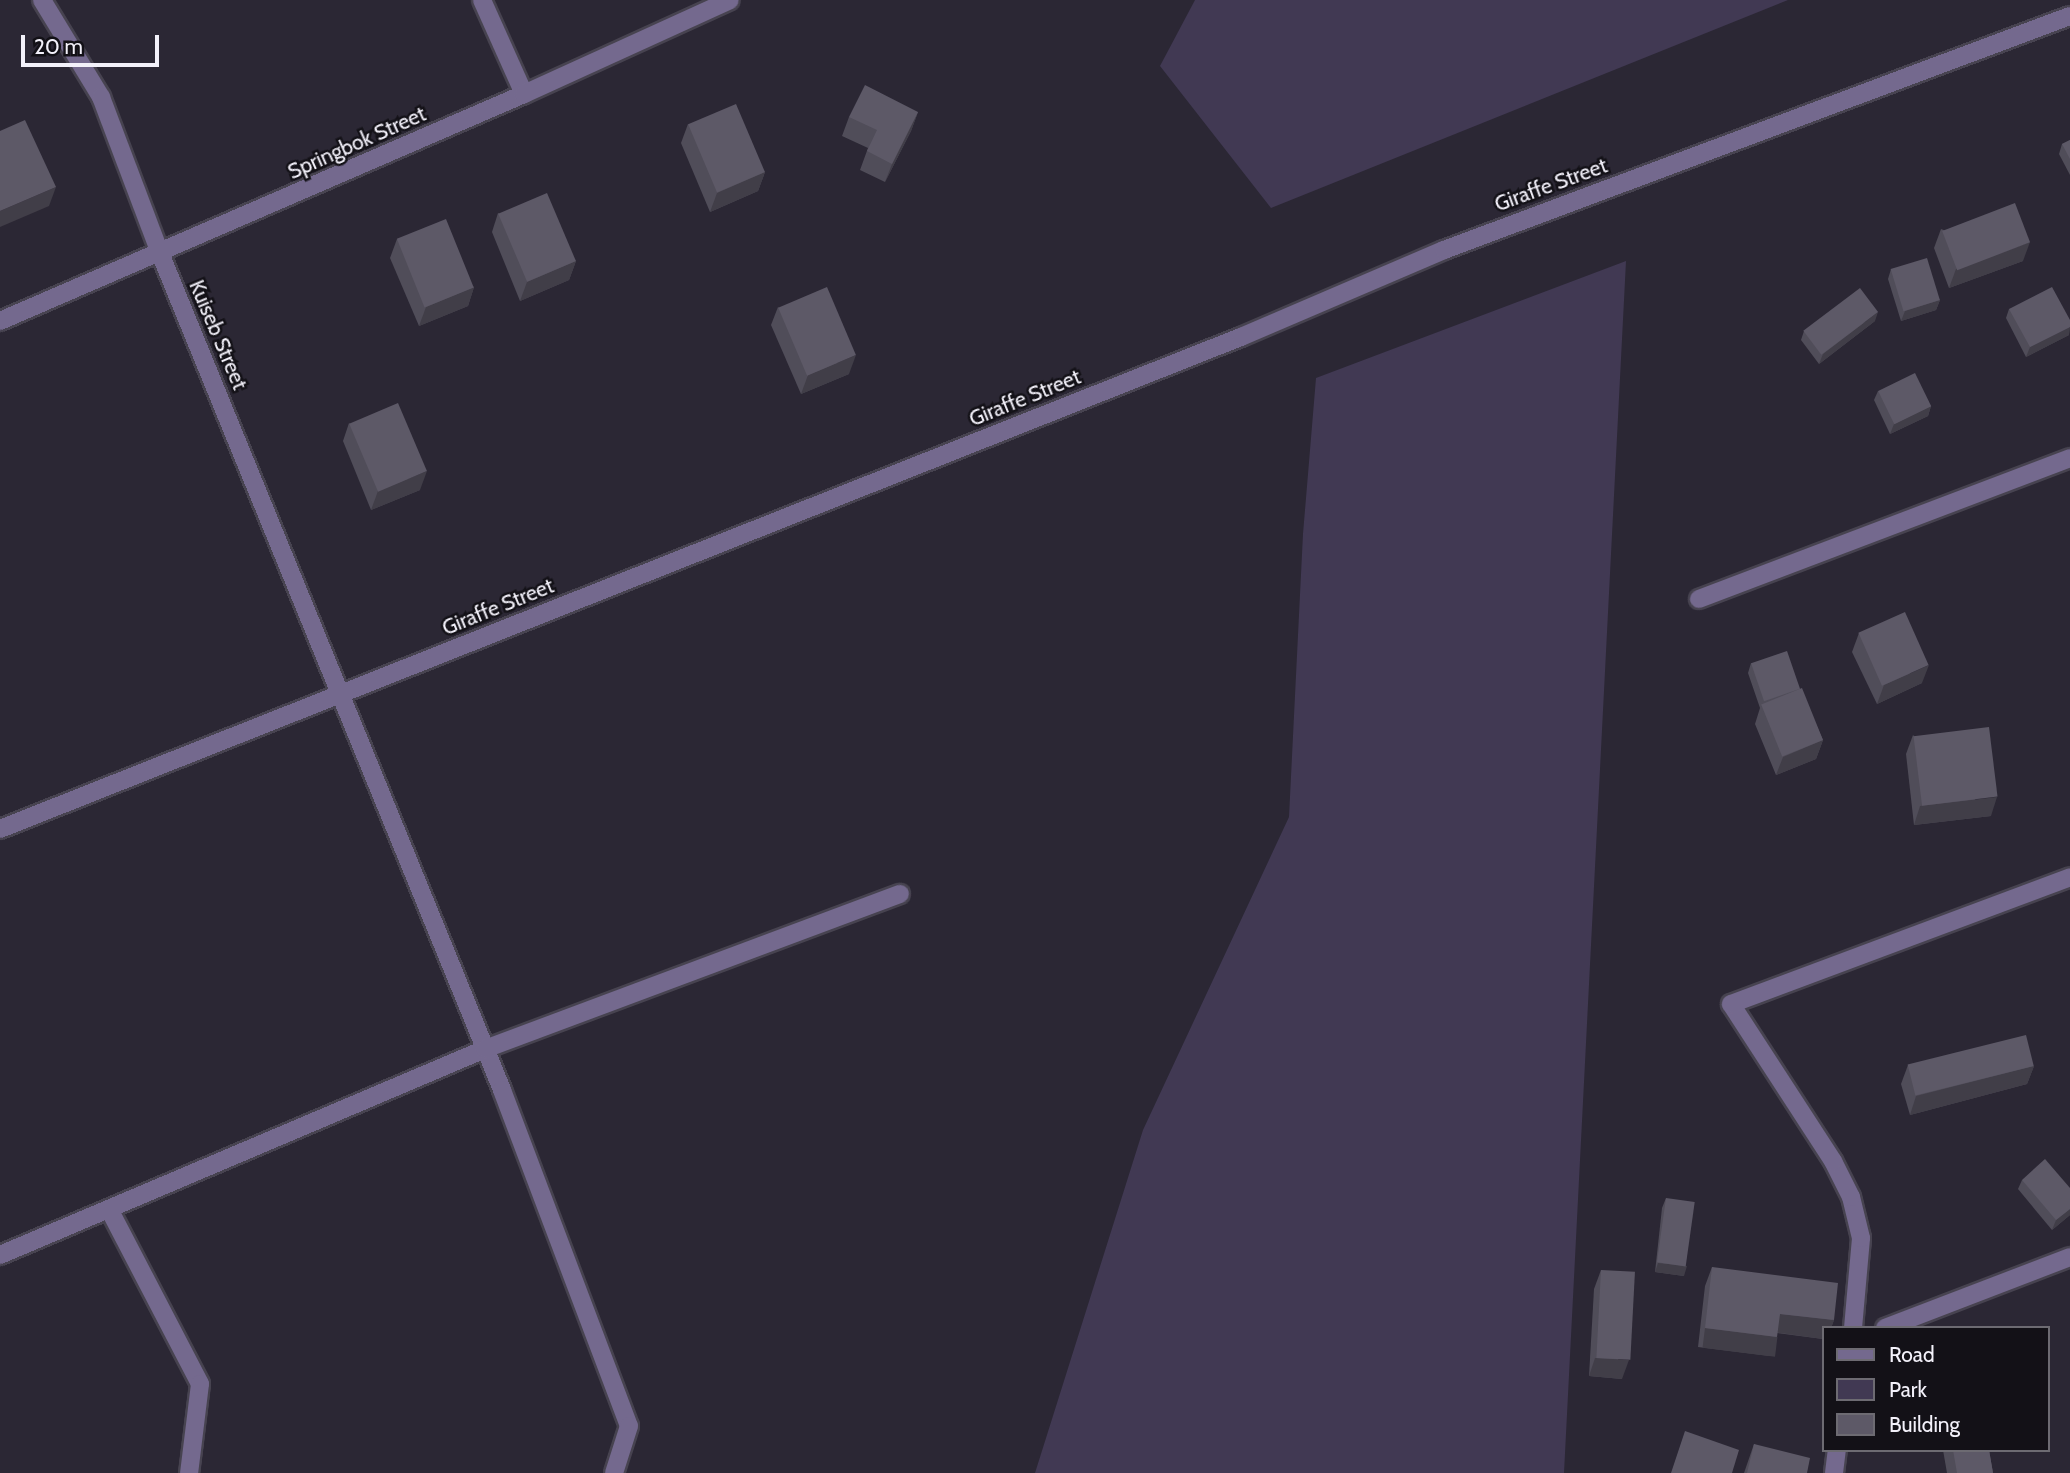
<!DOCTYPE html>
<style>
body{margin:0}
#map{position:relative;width:2070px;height:1473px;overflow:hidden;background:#2b2734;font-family:Cabin,sans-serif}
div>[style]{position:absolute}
.green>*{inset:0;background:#413953}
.roads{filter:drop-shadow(2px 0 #474350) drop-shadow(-2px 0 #474350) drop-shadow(0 2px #474350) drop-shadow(0 -2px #474350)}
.minor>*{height:18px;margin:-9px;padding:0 9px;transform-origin:9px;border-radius:9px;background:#74698e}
.wall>*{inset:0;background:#504d59}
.shaded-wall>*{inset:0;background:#413e48;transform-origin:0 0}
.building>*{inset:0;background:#5d5967;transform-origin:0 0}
span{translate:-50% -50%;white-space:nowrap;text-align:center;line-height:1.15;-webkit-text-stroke:5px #131117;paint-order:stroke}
.street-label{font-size:21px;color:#f3f1fa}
.legend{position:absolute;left:1822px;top:1326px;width:228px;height:126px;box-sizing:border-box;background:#131117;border:2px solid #6d6b72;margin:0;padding:9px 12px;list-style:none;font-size:21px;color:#f3f1fa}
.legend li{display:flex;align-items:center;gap:14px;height:35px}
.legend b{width:35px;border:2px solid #6d6b72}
.scale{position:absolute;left:21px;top:35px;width:138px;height:32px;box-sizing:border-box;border:4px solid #f3f1fa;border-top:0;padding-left:9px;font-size:21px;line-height:24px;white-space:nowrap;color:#f3f1fa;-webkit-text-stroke:5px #131117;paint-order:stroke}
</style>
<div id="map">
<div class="green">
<i style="clip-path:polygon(1195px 0,1788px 0,1271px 208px,1160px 66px)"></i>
<i style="clip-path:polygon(1626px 261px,1564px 1473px,1035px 1473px,1143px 1130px,1289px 817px,1303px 534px,1316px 378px)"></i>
</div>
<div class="roads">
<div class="minor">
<i style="left:42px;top:0;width:114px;rotate:58.7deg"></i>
<i style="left:101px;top:97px;width:167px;rotate:69.3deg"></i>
<i style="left:160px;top:253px;width:904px;rotate:67.77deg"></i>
<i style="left:502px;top:1090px;width:359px;rotate:69.3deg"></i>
<i style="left:629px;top:1426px;width:49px;rotate:107.7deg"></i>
<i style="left:482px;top:0;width:103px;rotate:65.9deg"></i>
<i style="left:0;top:321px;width:571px;rotate:-23.42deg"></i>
<i style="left:524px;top:94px;width:226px;rotate:-24.5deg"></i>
<i style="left:1699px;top:599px;width:397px;rotate:-20.8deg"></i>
<i style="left:0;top:829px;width:1335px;rotate:-21.63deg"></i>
<i style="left:1241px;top:337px;width:221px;rotate:-23.2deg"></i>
<i style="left:1444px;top:250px;width:668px;rotate:-20.5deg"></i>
<i style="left:109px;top:1209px;width:197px;rotate:62.5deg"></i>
<i style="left:200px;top:1384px;width:90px;rotate:97deg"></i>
<i style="left:0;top:1255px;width:527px;rotate:-23.01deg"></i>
<i style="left:485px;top:1049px;width:443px;rotate:-20.5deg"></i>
<i style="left:1853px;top:1328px;width:90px;rotate:-84.9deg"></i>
<i style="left:1861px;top:1238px;width:42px;rotate:-103.7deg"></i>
<i style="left:1851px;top:1197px;width:40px;rotate:-116.6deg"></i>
<i style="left:1833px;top:1161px;width:187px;rotate:-123deg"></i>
<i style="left:1731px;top:1004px;width:362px;rotate:-20.5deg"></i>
<i style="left:1885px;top:1328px;width:198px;rotate:-21deg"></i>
<i style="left:1834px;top:1473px;width:23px;rotate:-83deg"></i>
</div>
</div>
<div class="wall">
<i style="clip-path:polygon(918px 112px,911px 131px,885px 182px,860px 170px,868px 148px,842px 136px,849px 117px)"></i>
<i style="clip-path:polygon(688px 124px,765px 172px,758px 191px,710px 212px,681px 143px)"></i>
<i style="clip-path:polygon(2070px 140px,2070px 175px,2059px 154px,2062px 144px)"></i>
<i style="clip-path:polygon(498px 213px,576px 261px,569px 280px,520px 301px,492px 232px)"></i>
<i style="clip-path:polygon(1941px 229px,2023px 261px,1949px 288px,1934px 248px)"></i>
<i style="clip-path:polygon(397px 239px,474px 287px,468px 306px,419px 326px,390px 258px)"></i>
<i style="clip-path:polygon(1891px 269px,1940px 300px,1936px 310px,1901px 321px,1888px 279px)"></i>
<i style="clip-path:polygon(778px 307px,849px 374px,801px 394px,771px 325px)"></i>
<i style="clip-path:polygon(2009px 309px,2070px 320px,2069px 335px,2026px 357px,2006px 318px)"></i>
<i style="clip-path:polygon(1875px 321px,1819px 364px,1801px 340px,1804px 331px)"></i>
<i style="clip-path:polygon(1878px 391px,1931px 406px,1928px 416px,1890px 434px,1874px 400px)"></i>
<i style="clip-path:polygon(349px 423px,420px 490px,371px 510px,343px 441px)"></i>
<i style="clip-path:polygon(1859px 633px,1922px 683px,1877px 704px,1852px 652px)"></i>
<i style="clip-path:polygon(1751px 663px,1800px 689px,1823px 740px,1816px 759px,1776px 775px,1755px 724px,1760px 708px,1748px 673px)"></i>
<i style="clip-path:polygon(1913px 735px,1991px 816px,1914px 825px,1906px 754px)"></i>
<i style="clip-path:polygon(1908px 1065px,2034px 1066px,2027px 1084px,1910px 1115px,1901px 1084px)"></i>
<i style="clip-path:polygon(2022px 1180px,2070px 1188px,2070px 1215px,2052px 1230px,2018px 1189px)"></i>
<i style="clip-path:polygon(1666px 1198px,1684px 1276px,1655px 1272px,1662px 1208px)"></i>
<i style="clip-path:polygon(1712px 1267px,1834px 1320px,1831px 1328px,1823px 1328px,1823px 1339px,1777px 1333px,1770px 1356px,1698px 1347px,1705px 1286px)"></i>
<i style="clip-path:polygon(1601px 1270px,1622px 1379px,1589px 1376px,1594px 1289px)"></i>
<i style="clip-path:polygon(1754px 1444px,1807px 1473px,1744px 1473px)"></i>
<i style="clip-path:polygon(1943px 1450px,1989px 1450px,1993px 1473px,1947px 1473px)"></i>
</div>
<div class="shaded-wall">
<i style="clip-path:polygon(918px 112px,911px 131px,885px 182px,892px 164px)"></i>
<i style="clip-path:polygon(765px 172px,758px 191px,710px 212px,717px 193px)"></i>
<i style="clip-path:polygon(56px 187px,49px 206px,0 227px,0 211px)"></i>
<i style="clip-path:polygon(2030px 242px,2023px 261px,1949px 288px,1956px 269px)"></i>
<i style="clip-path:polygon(576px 261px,569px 280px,520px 301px,527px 282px)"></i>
<i style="clip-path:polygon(474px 287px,468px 306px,419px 326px,426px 307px)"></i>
<i style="clip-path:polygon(1940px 300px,1936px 310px,1901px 321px,1905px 311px)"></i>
<i style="clip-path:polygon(1878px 312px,1875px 321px,1819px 364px,1823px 354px)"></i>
<i style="clip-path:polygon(2070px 327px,2069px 335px,2026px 357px,2030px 347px)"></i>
<i style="clip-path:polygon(856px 355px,849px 374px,801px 394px,808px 375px)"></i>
<i style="clip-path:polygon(1931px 406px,1928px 416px,1890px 434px,1894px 424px)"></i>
<i style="clip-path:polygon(427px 471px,420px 490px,371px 510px,378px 491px)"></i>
<i style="clip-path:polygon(1929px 665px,1922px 683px,1877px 704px,1884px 685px)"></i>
<i style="clip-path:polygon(1823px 740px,1816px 759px,1776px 775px,1783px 757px)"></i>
<i style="clip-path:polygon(1997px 797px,1991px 816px,1914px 825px,1920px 806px)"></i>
<i style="clip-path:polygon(2034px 1066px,2027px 1084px,1910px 1115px,1916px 1096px)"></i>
<i style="clip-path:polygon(2070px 1209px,2070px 1215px,2052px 1230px,2056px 1220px)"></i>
<i style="clip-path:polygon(1658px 1263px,1687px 1266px,1684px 1276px,1655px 1272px)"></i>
<i style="clip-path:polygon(1780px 1314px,1834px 1320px,1831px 1328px,1823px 1328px,1823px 1339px,1773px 1332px)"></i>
<i style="left:1705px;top:1328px;width:73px;height:20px;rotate:7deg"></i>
<i style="clip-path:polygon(1595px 1358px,1629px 1360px,1622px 1379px,1589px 1376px)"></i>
</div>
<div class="building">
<i style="clip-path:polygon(865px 85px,918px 112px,892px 164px,867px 151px,877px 130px,849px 117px)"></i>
<i style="left:736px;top:104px;width:74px;height:52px;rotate:67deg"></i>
<i style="clip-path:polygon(25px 120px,56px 187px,0 211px,0 131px)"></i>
<i style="clip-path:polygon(2070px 140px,2070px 159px,2062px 144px)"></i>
<i style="left:547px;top:193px;width:74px;height:53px;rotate:67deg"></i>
<i style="left:2015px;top:203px;width:42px;height:78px;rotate:69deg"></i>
<i style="left:446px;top:219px;width:74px;height:53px;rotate:68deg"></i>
<i style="left:1927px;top:258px;width:44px;height:38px;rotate:73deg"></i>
<i style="left:827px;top:287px;width:74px;height:53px;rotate:67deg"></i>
<i style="clip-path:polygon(2052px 287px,2070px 320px,2070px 327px,2030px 347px,2009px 309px)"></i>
<i style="left:1860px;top:288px;width:30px;height:71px;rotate:53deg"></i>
<i style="left:1915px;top:373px;width:37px;height:41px;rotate:64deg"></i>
<i style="left:398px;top:403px;width:74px;height:53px;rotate:67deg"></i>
<i style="left:1905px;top:612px;width:58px;height:51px;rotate:66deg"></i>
<i style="left:1787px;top:651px;width:40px;height:38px;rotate:71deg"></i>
<i style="left:1802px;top:688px;width:56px;height:44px;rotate:68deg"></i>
<i style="left:1989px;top:727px;width:70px;height:76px;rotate:83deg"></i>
<i style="left:2026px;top:1035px;width:32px;height:122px;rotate:76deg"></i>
<i style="clip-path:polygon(2045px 1159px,2070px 1188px,2070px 1209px,2056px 1220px,2022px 1180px)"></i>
<i style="left:1666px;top:1198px;width:29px;height:65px;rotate:8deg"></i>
<i style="clip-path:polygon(1712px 1267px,1838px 1283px,1834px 1320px,1780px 1314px,1777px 1337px,1705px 1328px)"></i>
<i style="left:1601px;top:1270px;width:34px;height:88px;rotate:3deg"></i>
<i style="clip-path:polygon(1685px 1431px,1739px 1450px,1732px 1473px,1671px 1473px)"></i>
<i style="clip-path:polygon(1754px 1444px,1810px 1458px,1807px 1473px,1747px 1473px)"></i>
<i style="clip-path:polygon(1953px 1450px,1989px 1450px,1993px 1473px,1957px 1473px)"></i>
</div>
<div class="street-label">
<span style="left:357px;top:143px;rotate:-24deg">Springbok Street</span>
<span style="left:1551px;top:185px;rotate:-20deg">Giraffe Street</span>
<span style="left:218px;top:335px;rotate:67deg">Kuiseb Street</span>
<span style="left:1025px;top:398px;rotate:-22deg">Giraffe Street</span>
<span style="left:498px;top:607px;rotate:-22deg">Giraffe Street</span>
</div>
<ul class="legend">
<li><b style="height:9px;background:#74698e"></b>Road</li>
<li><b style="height:19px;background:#413953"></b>Park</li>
<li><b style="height:19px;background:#5d5967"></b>Building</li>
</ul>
<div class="scale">20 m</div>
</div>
